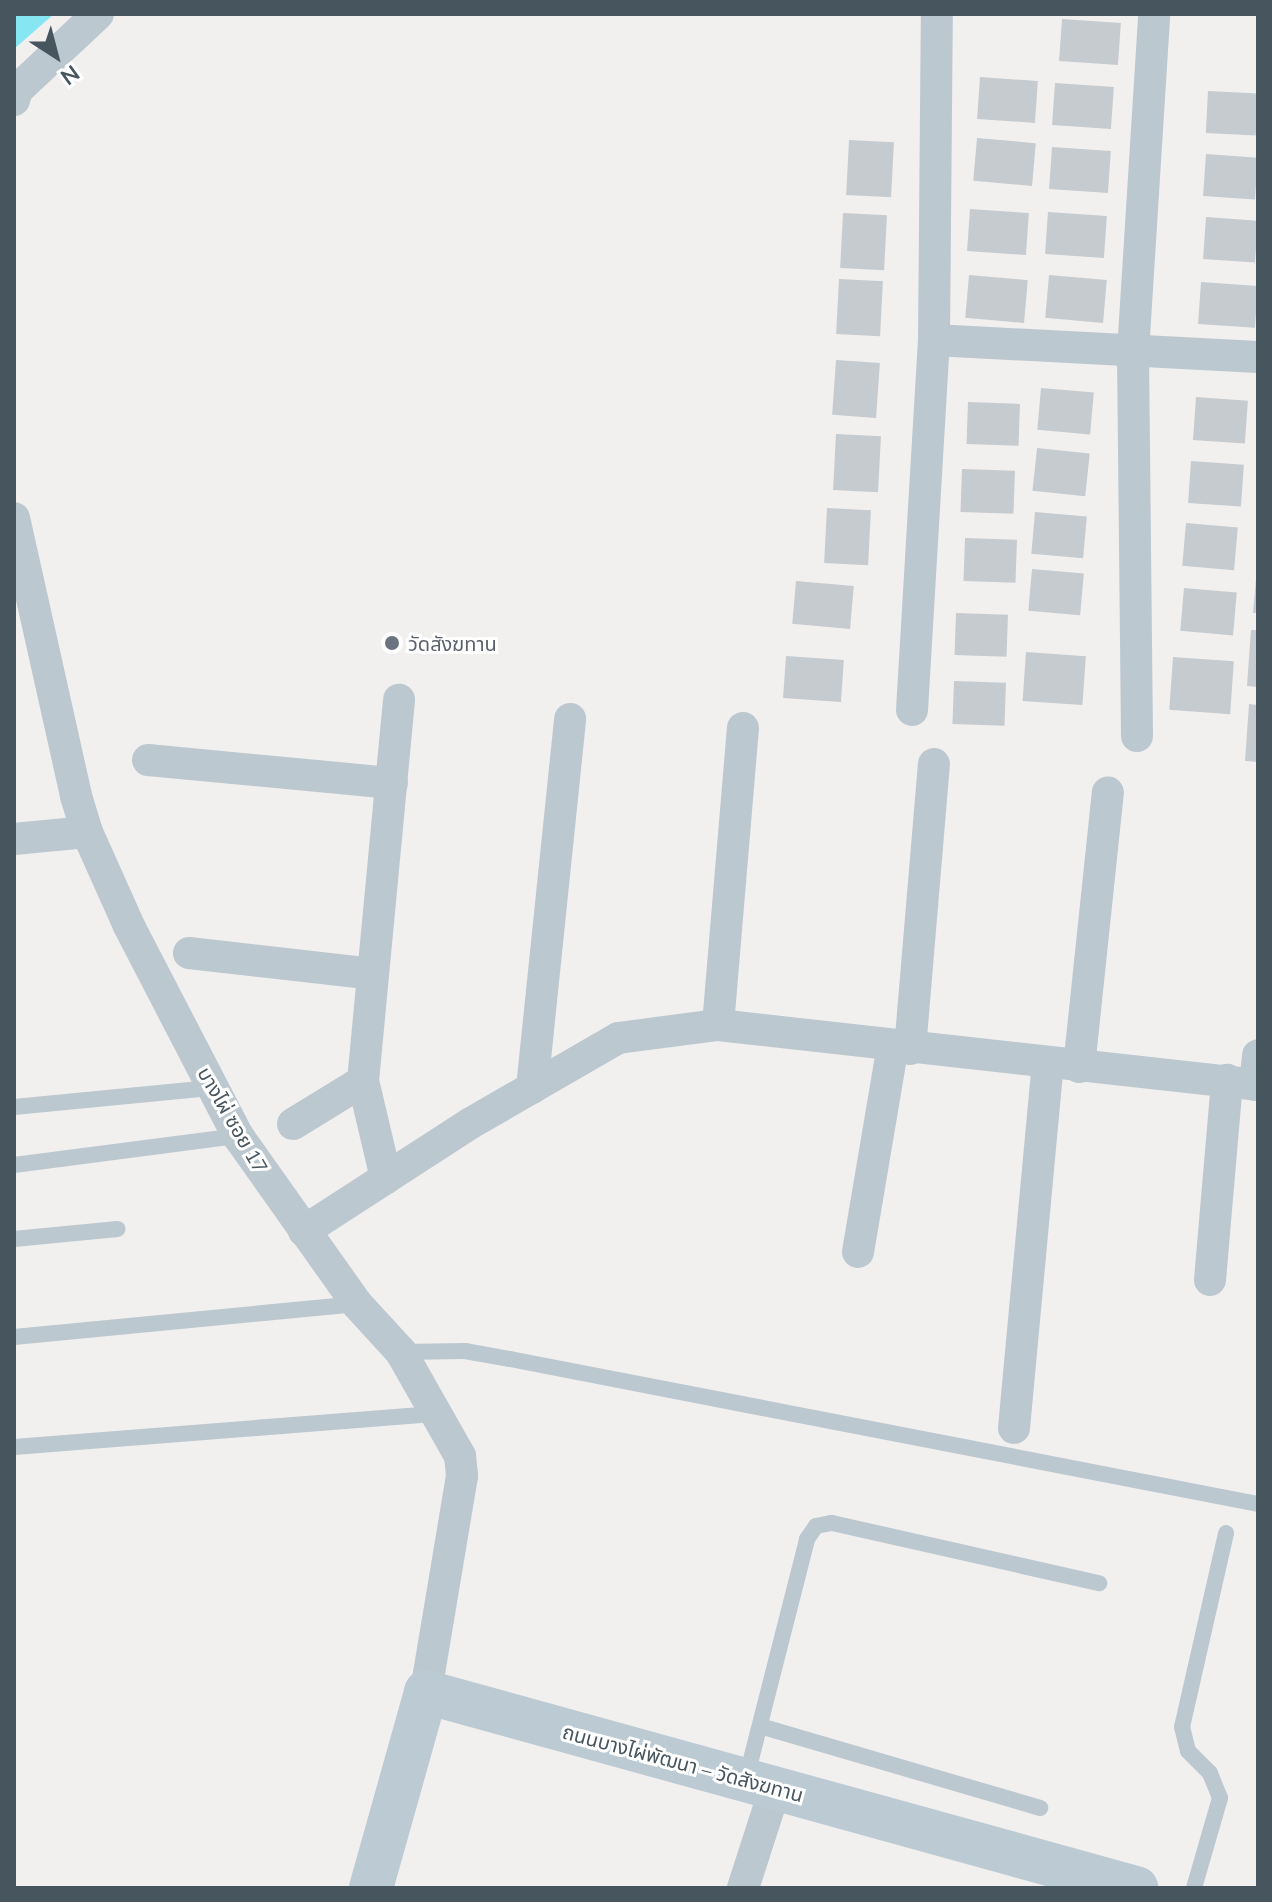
<!DOCTYPE html>
<meta charset="utf-8">
<style>
body{margin:0}
#map{position:relative;width:1272px;height:1902px;overflow:hidden;background:#f2efef;font-family:Mulish,"Noto Sans Thai",sans-serif}
div>[style]{position:absolute}
.water>*{inset:0;background:#86e6f1}
.building>*{inset:0;background:#c6cbcf;transform-origin:0 0}
.lane>*{height:16px;margin:-8px;padding:0 8px;transform-origin:8px;border-radius:8px;background:#bcc8cf}
.street>*{height:32px;margin:-16px;padding:0 16px;transform-origin:16px;border-radius:16px;background:#bcc8cf}
.secondary>*{height:44px;margin:-22px;padding:0 22px;transform-origin:22px;border-radius:22px;background:#bccad4}
.dots>*{width:22px;height:22px;translate:-50% -50%;box-sizing:border-box;border:4px solid #fff;border-radius:50%}
span{translate:-50% -50%;white-space:nowrap;text-align:center;line-height:1.15;-webkit-text-stroke:6px #fff;paint-order:stroke}
.worship-label{font-size:20px;color:#5b616d}
.left{translate:0 -50%;text-align:left}
.street-label{font-size:20px;color:#46555e}
.frame{position:absolute;inset:0;border:16px solid #46555e;pointer-events:none}
.north{position:absolute;left:16px;top:16px;width:80px;height:80px;-webkit-text-stroke:6px #fff;paint-order:stroke;rotate:144deg;font-size:22px;font-weight:700;line-height:32px;text-align:center;color:#46555e}
.north::after{content:'';display:block;margin:auto;width:28px;height:36px;background:#46555e;clip-path:polygon(50% 0,100% 100%,50% 72%,0 100%)}
</style>
<div id="map">
<div class="water">
<i style="clip-path:polygon(14px 14px,54px 14px,14px 49px)"></i>
</div>
<div class="building">
<i style="left:1062px;top:19px;width:59px;height:42px;rotate:4deg"></i>
<i style="left:980px;top:77px;width:58px;height:42px;rotate:4deg"></i>
<i style="left:1055px;top:83px;width:59px;height:42px;rotate:4deg"></i>
<i style="left:1208px;top:91px;width:50px;height:42px;rotate:3deg"></i>
<i style="left:977px;top:138px;width:59px;height:43px;rotate:5deg"></i>
<i style="left:849px;top:140px;width:45px;height:55px;rotate:3deg"></i>
<i style="left:1052px;top:147px;width:59px;height:42px;rotate:4deg"></i>
<i style="left:1206px;top:154px;width:52px;height:42px;rotate:4deg"></i>
<i style="left:970px;top:209px;width:59px;height:42px;rotate:4deg"></i>
<i style="left:1048px;top:212px;width:59px;height:42px;rotate:4deg"></i>
<i style="left:843px;top:213px;width:44px;height:55px;rotate:3deg"></i>
<i style="left:1206px;top:217px;width:52px;height:42px;rotate:4deg"></i>
<i style="left:969px;top:275px;width:59px;height:43px;rotate:5deg"></i>
<i style="left:1049px;top:275px;width:58px;height:43px;rotate:5deg"></i>
<i style="left:839px;top:279px;width:44px;height:55px;rotate:3deg"></i>
<i style="left:1201px;top:282px;width:57px;height:42px;rotate:4deg"></i>
<i style="left:836px;top:360px;width:44px;height:55px;rotate:4deg"></i>
<i style="left:1041px;top:388px;width:53px;height:42px;rotate:5deg"></i>
<i style="left:1196px;top:397px;width:52px;height:43px;rotate:4deg"></i>
<i style="left:968px;top:402px;width:52px;height:42px;rotate:2deg"></i>
<i style="left:836px;top:434px;width:45px;height:56px;rotate:3deg"></i>
<i style="left:1037px;top:448px;width:53px;height:43px;rotate:6deg"></i>
<i style="left:1191px;top:461px;width:53px;height:42px;rotate:4deg"></i>
<i style="left:962px;top:469px;width:53px;height:43px;rotate:2deg"></i>
<i style="left:827px;top:508px;width:44px;height:55px;rotate:3deg"></i>
<i style="left:1035px;top:512px;width:52px;height:42px;rotate:5deg"></i>
<i style="left:1186px;top:523px;width:52px;height:43px;rotate:5deg"></i>
<i style="left:965px;top:538px;width:52px;height:43px;rotate:2deg"></i>
<i style="left:1032px;top:569px;width:52px;height:42px;rotate:5deg"></i>
<i style="clip-path:polygon(1256px 579px,1258px 579px,1258px 613px,1253px 613px)"></i>
<i style="left:796px;top:581px;width:58px;height:43px;rotate:5deg"></i>
<i style="left:1184px;top:588px;width:53px;height:43px;rotate:5deg"></i>
<i style="left:956px;top:613px;width:52px;height:42px;rotate:2deg"></i>
<i style="clip-path:polygon(1251px 630px,1258px 630px,1258px 687px,1247px 686px)"></i>
<i style="left:1026px;top:652px;width:60px;height:49px;rotate:4deg"></i>
<i style="left:786px;top:656px;width:58px;height:42px;rotate:4deg"></i>
<i style="left:1173px;top:657px;width:61px;height:53px;rotate:4deg"></i>
<i style="left:954px;top:681px;width:52px;height:43px;rotate:2deg"></i>
<i style="clip-path:polygon(1249px 704px,1258px 705px,1258px 762px,1245px 761px)"></i>
</div>
<div class="lane">
<i style="left:14px;top:1107px;width:200px;rotate:-5.5deg"></i>
<i style="left:14px;top:1165px;width:226px;rotate:-7.4deg"></i>
<i style="left:14px;top:1239px;width:104px;rotate:-5.5deg"></i>
<i style="left:14px;top:1337px;width:345px;rotate:-5.5deg"></i>
<i style="left:401px;top:1352px;width:64px;rotate:-0.9deg"></i>
<i style="left:465px;top:1351px;width:46px;rotate:10.1deg"></i>
<i style="left:510px;top:1359px;width:762px;rotate:10.97deg"></i>
<i style="left:14px;top:1447px;width:424px;rotate:-4.5deg"></i>
<i style="left:760px;top:1726px;width:292px;rotate:16.3deg"></i>
<i style="left:746px;top:1779px;width:248px;rotate:-75.7deg"></i>
<i style="left:807px;top:1539px;width:16px;rotate:-55deg"></i>
<i style="left:816px;top:1526px;width:16px;rotate:-11deg"></i>
<i style="left:832px;top:1523px;width:274px;rotate:12.7deg"></i>
<i style="left:1194px;top:1888px;width:94px;rotate:-73.9deg"></i>
<i style="left:1220px;top:1798px;width:27px;rotate:-112deg"></i>
<i style="left:1210px;top:1773px;width:31px;rotate:-135deg"></i>
<i style="left:1188px;top:1751px;width:25px;rotate:-104deg"></i>
<i style="left:1182px;top:1727px;width:199px;rotate:-77.2deg"></i>
</div>
<div class="street">
<i style="left:14px;top:100px;width:10px;rotate:-73deg"></i>
<i style="left:17px;top:90px;width:111px;rotate:-43.2deg"></i>
<i style="left:934px;top:340px;width:324px;rotate:3deg"></i>
<i style="left:14px;top:518px;width:285px;rotate:77.4deg"></i>
<i style="left:76px;top:796px;width:38px;rotate:73deg"></i>
<i style="left:87px;top:832px;width:103px;rotate:65.9deg"></i>
<i style="left:129px;top:926px;width:237px;rotate:62.6deg"></i>
<i style="left:238px;top:1136px;width:206px;rotate:54.7deg"></i>
<i style="left:357px;top:1304px;width:65px;rotate:47.5deg"></i>
<i style="left:401px;top:1352px;width:120px;rotate:60.4deg"></i>
<i style="left:460px;top:1456px;width:20px;rotate:84deg"></i>
<i style="left:462px;top:1476px;width:219px;rotate:99.5deg"></i>
<i style="left:912px;top:710px;width:371px;rotate:-86.6deg"></i>
<i style="left:934px;top:340px;width:326px;rotate:-89.5deg"></i>
<i style="left:1137px;top:736px;width:384px;rotate:-90.6deg"></i>
<i style="left:1133px;top:352px;width:339px;rotate:-86.4deg"></i>
<i style="left:148px;top:760px;width:245px;rotate:5.4deg"></i>
<i style="left:14px;top:839px;width:73px;rotate:-5.5deg"></i>
<i style="left:189px;top:953px;width:185px;rotate:6.5deg"></i>
<i style="left:718px;top:1025px;width:298px;rotate:-85.2deg"></i>
<i style="left:910px;top:1049px;width:286px;rotate:-85.2deg"></i>
<i style="left:1079px;top:1067px;width:276px;rotate:-84deg"></i>
<i style="left:1255px;top:1085px;width:30px;rotate:-84deg"></i>
<i style="left:532px;top:1088px;width:371px;rotate:-84.1deg"></i>
<i style="left:293px;top:1124px;width:82px;rotate:-31.6deg"></i>
<i style="left:386px;top:1178px;width:100px;rotate:-103.3deg"></i>
<i style="left:363px;top:1081px;width:383px;rotate:-84.6deg"></i>
<i style="left:304px;top:1231px;width:199px;rotate:-32.9deg"></i>
<i style="left:471px;top:1123px;width:170px;rotate:-30deg"></i>
<i style="left:618px;top:1038px;width:101px;rotate:-7.4deg"></i>
<i style="left:718px;top:1025px;width:543px;rotate:6.34deg"></i>
<i style="left:858px;top:1252px;width:209px;rotate:-80.4deg"></i>
<i style="left:1210px;top:1280px;width:201px;rotate:-85.1deg"></i>
<i style="left:1014px;top:1428px;width:366px;rotate:-84.7deg"></i>
<i style="left:743px;top:1888px;width:104px;rotate:-72.1deg"></i>
</div>
<div class="secondary">
<i style="left:371px;top:1888px;width:204px;rotate:-74.3deg"></i>
<i style="left:426px;top:1692px;width:737px;rotate:15.43deg"></i>
</div>
<div class="dots">
<i style="left:392px;top:643px;background:#6b7280"></i>
</div>
<div class="worship-label">
<span class="left" style="left:408px;top:643px">วัดสังฆทาน</span>
</div>
<div class="street-label">
<span style="left:233px;top:1120px;rotate:60deg">บางไผ่ ซอย 17</span>
<span style="left:683px;top:1763px;rotate:15deg">ถนนบางไผ่พัฒนา – วัดสังฆทาน</span>
</div>
<div class="frame"></div>
<div class="north">N</div>
</div>
